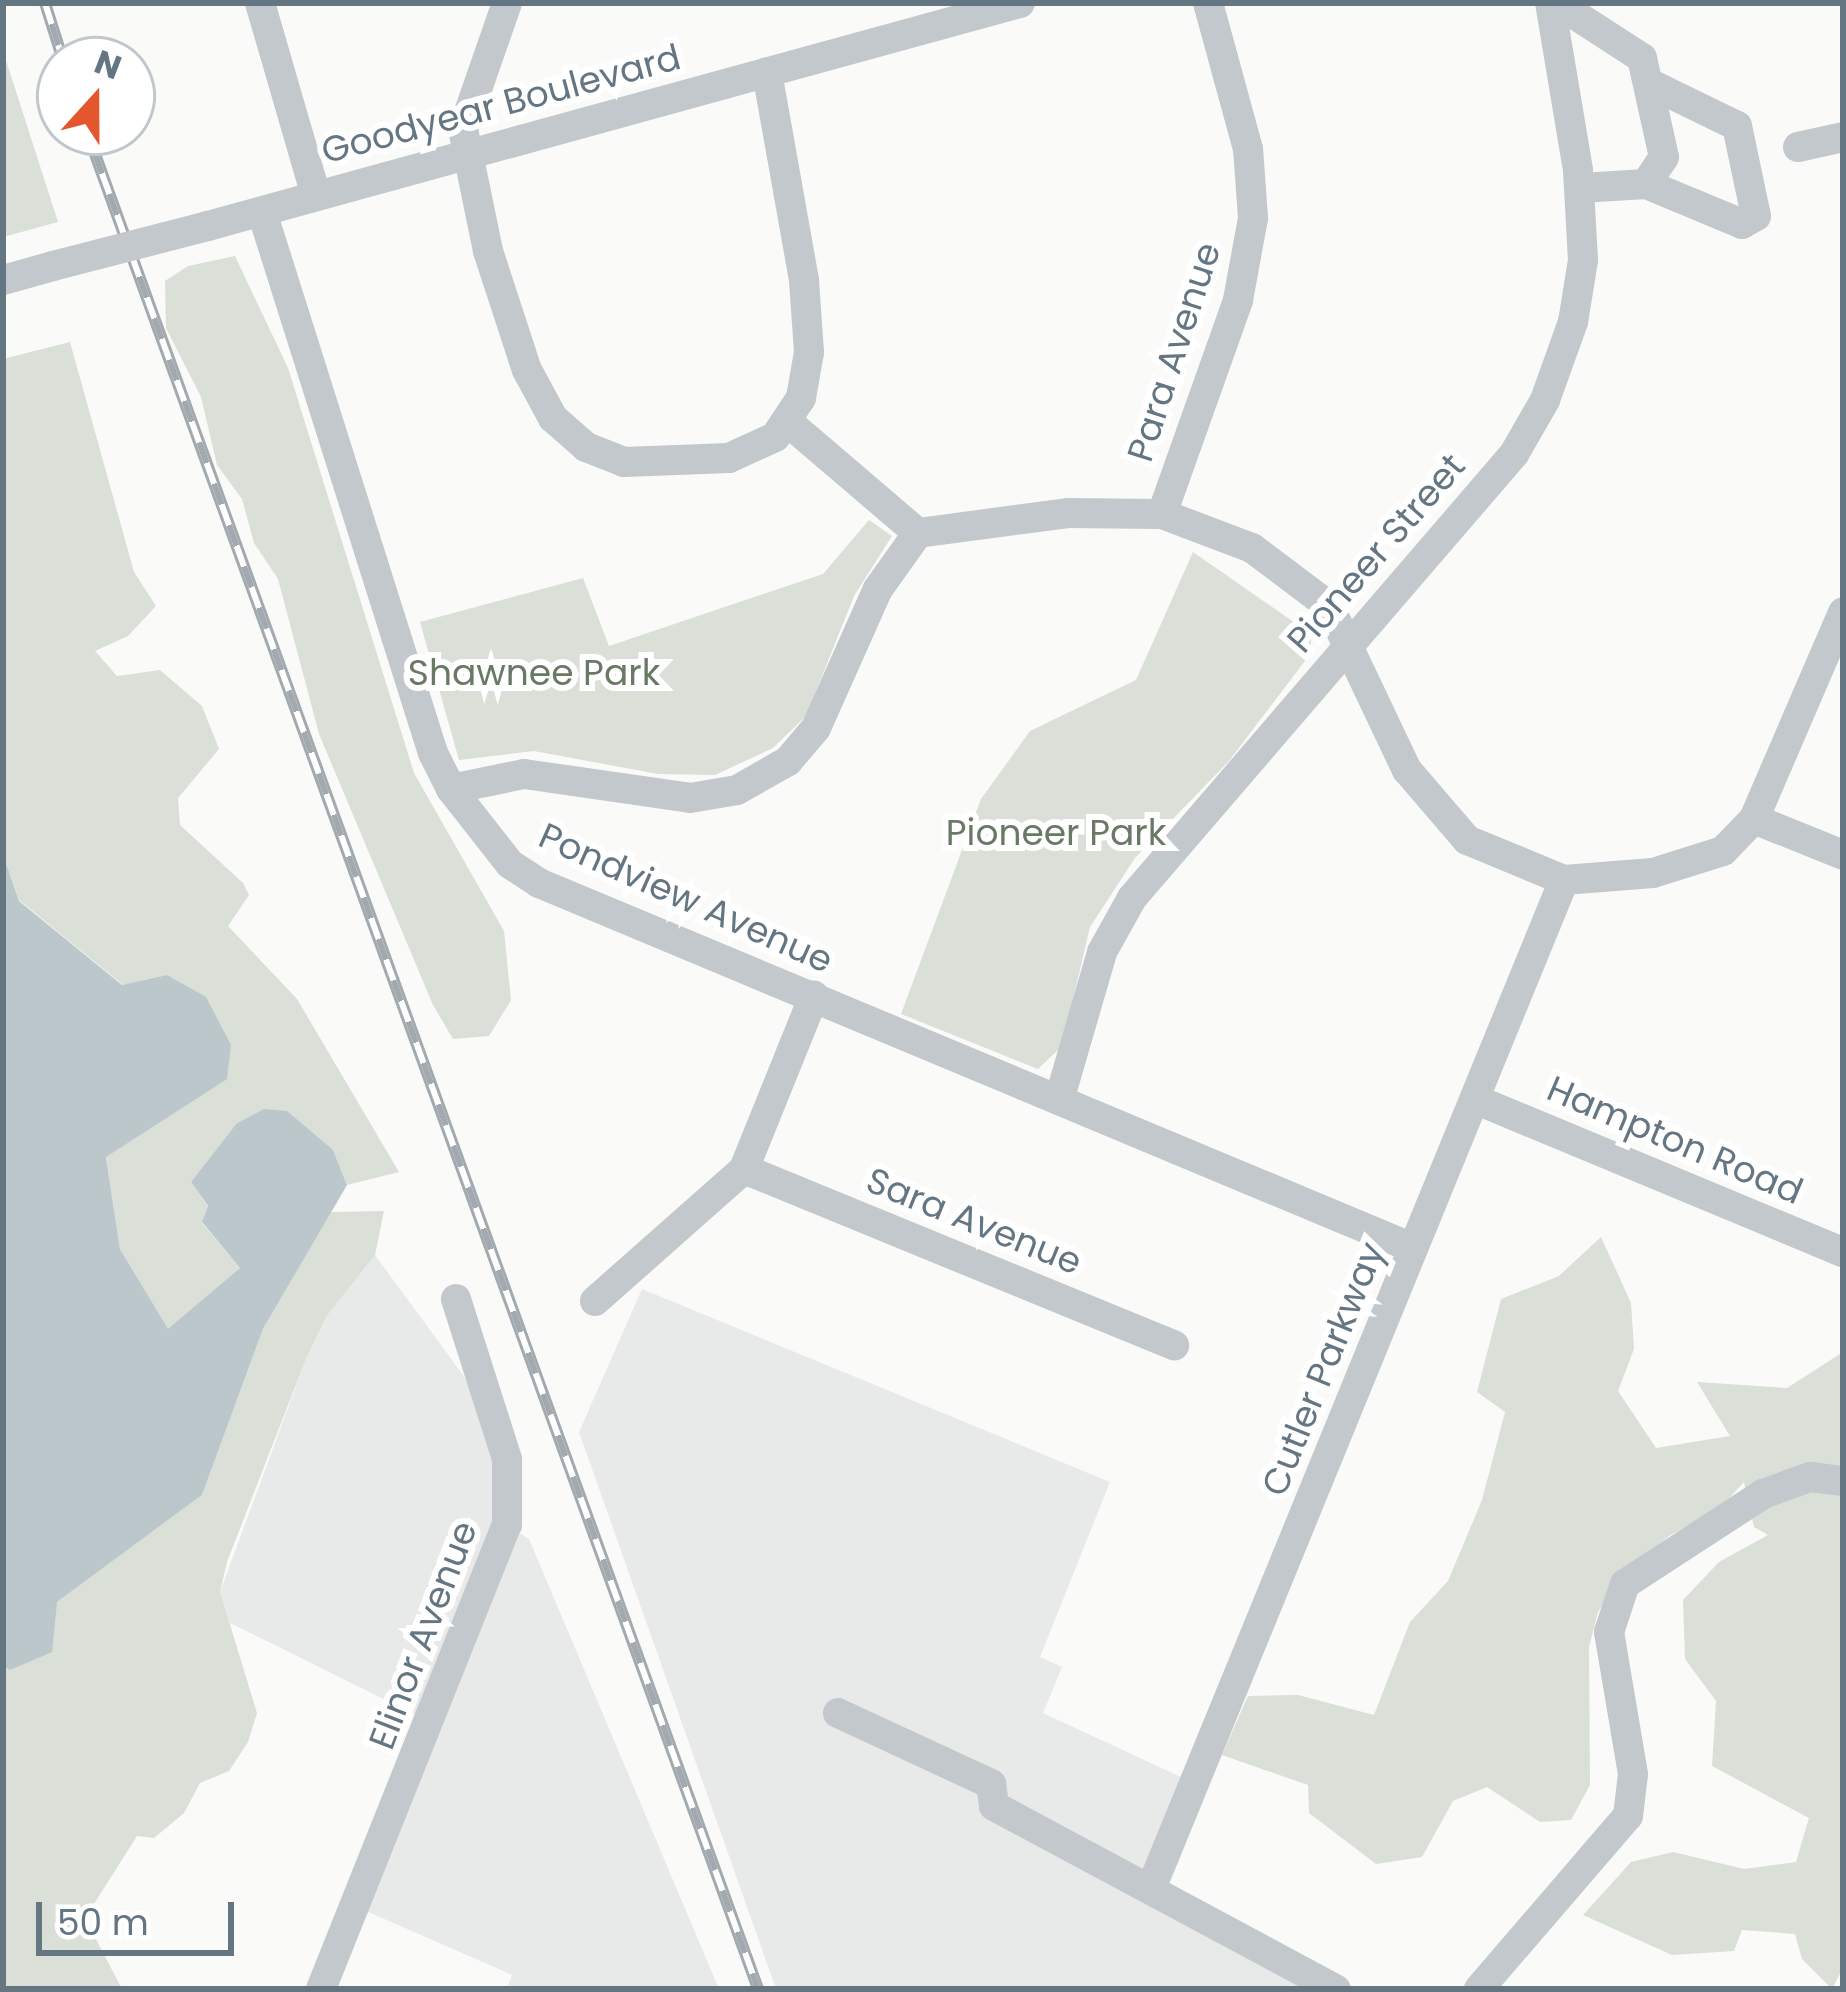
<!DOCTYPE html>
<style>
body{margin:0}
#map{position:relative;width:1846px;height:1992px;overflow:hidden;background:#fafaf8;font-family:Poppins,sans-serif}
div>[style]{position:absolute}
.built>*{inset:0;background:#e8e9e9}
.green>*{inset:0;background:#dadfd7}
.water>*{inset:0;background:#bbc7cb}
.minor>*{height:30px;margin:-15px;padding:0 15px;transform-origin:15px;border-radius:15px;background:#c3c8cc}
.rail>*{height:12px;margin-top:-6px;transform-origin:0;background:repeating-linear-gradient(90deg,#fff 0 22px,#a2aab0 0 44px);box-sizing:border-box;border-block:3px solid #a2aab0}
.minor-bridge>*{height:30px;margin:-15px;padding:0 15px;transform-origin:15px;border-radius:15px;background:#c3c8cc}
span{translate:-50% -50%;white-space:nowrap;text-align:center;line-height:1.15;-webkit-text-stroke:12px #fff;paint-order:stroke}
.street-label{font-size:36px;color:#657683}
.park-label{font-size:36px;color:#687a64}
.frame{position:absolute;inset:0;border:6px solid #657683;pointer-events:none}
.north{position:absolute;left:36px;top:36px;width:120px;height:120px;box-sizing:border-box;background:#fff;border:3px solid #c1c8cd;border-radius:50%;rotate:21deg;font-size:33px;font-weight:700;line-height:48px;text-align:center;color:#657683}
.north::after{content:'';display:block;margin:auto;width:42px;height:54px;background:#e4572e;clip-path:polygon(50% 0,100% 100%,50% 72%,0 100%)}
.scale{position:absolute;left:36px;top:1902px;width:198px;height:54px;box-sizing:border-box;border:6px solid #657683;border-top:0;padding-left:15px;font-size:36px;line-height:42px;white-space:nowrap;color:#657683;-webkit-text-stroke:9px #fff;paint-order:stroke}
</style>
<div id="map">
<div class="built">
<i style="clip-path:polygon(375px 1255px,471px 1386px,502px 1494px,422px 1718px,228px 1622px,220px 1592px,306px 1359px,326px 1317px)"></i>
<i style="clip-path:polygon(642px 1289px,1110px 1482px,1040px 1657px,1062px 1667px,1043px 1713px,1196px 1784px,1152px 1886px,1336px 1989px,776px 1989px,579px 1432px)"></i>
<i style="clip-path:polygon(507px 1525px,529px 1539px,719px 1989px,507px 1989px,512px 1975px,357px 1907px)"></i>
</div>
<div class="green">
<i style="clip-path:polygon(3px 51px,58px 222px,3px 237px)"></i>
<i style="clip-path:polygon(235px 256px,288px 368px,414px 773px,504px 931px,511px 1000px,489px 1036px,453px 1039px,433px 1005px,319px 734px,278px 579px,254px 543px,242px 499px,217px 465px,201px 397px,166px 328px,165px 281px,188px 266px)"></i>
<i style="clip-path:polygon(70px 342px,134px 572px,156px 606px,128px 636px,95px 651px,117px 676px,160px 670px,202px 706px,219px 749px,178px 798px,180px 825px,243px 883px,249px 895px,228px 926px,297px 999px,399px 1172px,347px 1185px,333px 1150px,236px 1124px,191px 1182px,208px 1207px,202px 1223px,240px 1268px,168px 1330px,120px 1249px,106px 1156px,226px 1079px,167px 975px,123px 985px,19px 900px,3px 854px,3px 359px)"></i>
<i style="clip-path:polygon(869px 520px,892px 536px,854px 596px,806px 716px,773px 748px,715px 775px,658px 774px,534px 751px,459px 760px,420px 622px,583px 578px,609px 646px,823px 574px)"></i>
<i style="clip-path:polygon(1193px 552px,1311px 634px,1311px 653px,1229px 761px,1135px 858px,1090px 927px,1068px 1021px,1058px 1050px,1038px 1069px,901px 1014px,981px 799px,1030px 731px,1136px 680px)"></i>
<i style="clip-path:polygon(384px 1211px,375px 1255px,326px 1317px,306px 1359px,227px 1562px,220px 1592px,257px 1713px,248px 1742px,229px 1771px,200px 1783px,184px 1813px,154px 1838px,137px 1836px,85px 1918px,122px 1989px,3px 1989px,3px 1666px,10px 1670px,57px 1602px,202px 1495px,263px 1329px,331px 1212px)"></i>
<i style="clip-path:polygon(1601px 1237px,1631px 1303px,1634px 1349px,1618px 1391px,1656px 1448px,1730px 1436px,1697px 1382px,1787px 1388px,1843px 1352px,1843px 1968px,1832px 1989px,1802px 1959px,1795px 1934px,1742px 1930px,1734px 1951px,1672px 1955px,1583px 1915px,1631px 1862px,1673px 1852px,1744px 1869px,1796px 1862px,1809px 1818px,1712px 1766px,1716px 1701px,1685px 1659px,1683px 1600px,1719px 1562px,1768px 1535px,1754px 1527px,1744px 1482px,1721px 1507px,1669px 1536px,1617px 1582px,1598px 1612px,1589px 1647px,1590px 1785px,1571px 1820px,1540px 1822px,1487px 1787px,1453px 1801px,1422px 1857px,1376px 1864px,1309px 1813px,1308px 1785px,1222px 1755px,1248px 1696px,1298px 1695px,1374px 1715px,1410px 1622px,1448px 1581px,1482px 1500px,1505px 1412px,1477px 1392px,1501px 1299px,1559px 1276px)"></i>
</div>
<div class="water">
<i style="clip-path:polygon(3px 854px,19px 901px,122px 985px,167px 975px,206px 997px,231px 1045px,227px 1079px,106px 1157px,120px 1249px,168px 1329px,240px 1268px,202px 1222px,208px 1206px,191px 1182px,236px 1124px,264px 1109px,287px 1111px,333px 1150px,347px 1185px,263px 1329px,202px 1495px,57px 1602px,52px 1652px,10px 1670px,3px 1666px)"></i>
</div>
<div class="minor">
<i style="left:260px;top:3px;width:201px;rotate:73.8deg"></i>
<i style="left:507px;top:3px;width:133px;rotate:109.2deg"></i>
<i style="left:463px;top:129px;width:125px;rotate:78.4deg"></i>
<i style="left:488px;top:251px;width:125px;rotate:71.9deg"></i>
<i style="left:527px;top:370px;width:55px;rotate:61.6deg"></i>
<i style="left:553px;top:418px;width:44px;rotate:41.3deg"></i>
<i style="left:586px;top:447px;width:41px;rotate:21.5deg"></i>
<i style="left:624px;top:462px;width:105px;rotate:-2.2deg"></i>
<i style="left:729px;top:458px;width:51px;rotate:-24.5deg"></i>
<i style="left:775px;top:437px;width:47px;rotate:-56.3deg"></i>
<i style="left:801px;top:398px;width:47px;rotate:-80.1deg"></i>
<i style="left:809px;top:352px;width:72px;rotate:-94deg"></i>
<i style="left:804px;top:280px;width:211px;rotate:-100.1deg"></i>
<i style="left:1557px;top:3px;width:101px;rotate:32.9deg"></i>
<i style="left:1642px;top:58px;width:101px;rotate:77.5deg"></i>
<i style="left:1664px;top:157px;width:32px;rotate:124deg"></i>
<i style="left:1646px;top:184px;width:66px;rotate:176.5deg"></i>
<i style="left:1798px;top:147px;width:46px;rotate:-12.5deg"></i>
<i style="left:1646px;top:184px;width:104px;rotate:22.6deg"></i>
<i style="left:1742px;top:224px;width:16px;rotate:-30deg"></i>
<i style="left:1756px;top:216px;width:92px;rotate:-101.9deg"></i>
<i style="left:1737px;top:126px;width:93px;rotate:-154deg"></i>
<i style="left:262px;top:212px;width:567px;rotate:72.46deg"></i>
<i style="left:433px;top:753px;width:40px;rotate:63.4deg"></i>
<i style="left:451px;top:789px;width:95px;rotate:51.8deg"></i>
<i style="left:510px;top:864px;width:35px;rotate:33deg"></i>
<i style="left:539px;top:883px;width:947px;rotate:22.67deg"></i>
<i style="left:208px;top:226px;width:842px;rotate:-15.36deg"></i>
<i style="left:3px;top:280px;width:52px;rotate:-15.6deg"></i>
<i style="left:789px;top:423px;width:170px;rotate:40.5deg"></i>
<i style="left:1162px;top:514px;width:227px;rotate:-70.4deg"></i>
<i style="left:1238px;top:300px;width:83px;rotate:-79.6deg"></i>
<i style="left:1253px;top:218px;width:69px;rotate:-94.1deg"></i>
<i style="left:1248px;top:149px;width:151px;rotate:-105.3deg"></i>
<i style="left:451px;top:789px;width:75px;rotate:-11.6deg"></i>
<i style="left:524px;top:774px;width:168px;rotate:8.2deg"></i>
<i style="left:690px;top:798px;width:48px;rotate:-9.7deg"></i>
<i style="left:737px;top:790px;width:59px;rotate:-29.6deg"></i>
<i style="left:788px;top:761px;width:43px;rotate:-49.7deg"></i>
<i style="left:816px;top:728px;width:152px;rotate:-66deg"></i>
<i style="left:878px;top:589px;width:69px;rotate:-54.5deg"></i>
<i style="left:918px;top:533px;width:151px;rotate:-7.6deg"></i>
<i style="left:1068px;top:513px;width:94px;rotate:0.6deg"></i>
<i style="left:1162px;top:514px;width:96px;rotate:20.7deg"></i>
<i style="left:1252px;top:548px;width:96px;rotate:37deg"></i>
<i style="left:1329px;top:606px;width:182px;rotate:64.6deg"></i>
<i style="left:1407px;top:770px;width:92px;rotate:49.4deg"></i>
<i style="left:1467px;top:840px;width:105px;rotate:22.4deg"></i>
<i style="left:1564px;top:880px;width:89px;rotate:-4.5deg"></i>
<i style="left:1653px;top:873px;width:73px;rotate:-17.4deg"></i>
<i style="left:1723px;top:851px;width:45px;rotate:-45.9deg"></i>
<i style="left:1754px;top:819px;width:225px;rotate:-66.7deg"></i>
<i style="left:1754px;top:819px;width:96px;rotate:22deg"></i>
<i style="left:1060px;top:1097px;width:151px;rotate:-73.8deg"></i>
<i style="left:1102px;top:952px;width:62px;rotate:-60.9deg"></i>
<i style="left:1132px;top:898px;width:586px;rotate:-49.29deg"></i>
<i style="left:1514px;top:454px;width:62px;rotate:-60.1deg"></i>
<i style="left:1545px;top:400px;width:83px;rotate:-70.3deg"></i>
<i style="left:1573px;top:322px;width:63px;rotate:-80.8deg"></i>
<i style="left:1583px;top:260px;width:90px;rotate:-93.2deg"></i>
<i style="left:1578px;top:170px;width:169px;rotate:-99.5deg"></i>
<i style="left:1477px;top:1100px;width:396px;rotate:22.6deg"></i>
<i style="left:744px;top:1169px;width:465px;rotate:22.3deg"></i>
<i style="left:595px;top:1301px;width:199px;rotate:-41.5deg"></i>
<i style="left:744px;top:1169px;width:187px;rotate:-68deg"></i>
<i style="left:838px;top:1713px;width:169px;rotate:24.9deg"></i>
<i style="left:991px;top:1784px;width:22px;rotate:82deg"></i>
<i style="left:994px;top:1806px;width:388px;rotate:28.2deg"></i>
<i style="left:1152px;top:1886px;width:1087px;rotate:-67.73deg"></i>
<i style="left:321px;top:1989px;width:500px;rotate:-68.2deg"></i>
<i style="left:507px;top:1525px;width:66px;rotate:-90deg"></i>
<i style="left:507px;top:1459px;width:168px;rotate:-107.7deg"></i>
<i style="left:1479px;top:1989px;width:228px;rotate:-49.3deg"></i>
<i style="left:1628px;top:1816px;width:42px;rotate:-83.2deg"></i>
<i style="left:1633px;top:1774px;width:144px;rotate:-99.6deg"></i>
<i style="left:1609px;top:1632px;width:51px;rotate:-71.6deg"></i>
<i style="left:1625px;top:1584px;width:165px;rotate:-33.1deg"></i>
<i style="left:1763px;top:1494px;width:50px;rotate:-19.9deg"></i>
<i style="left:1810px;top:1477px;width:33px;rotate:7deg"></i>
</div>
<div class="rail">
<i style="left:45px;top:3px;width:60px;rotate:72.5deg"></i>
<i style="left:87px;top:132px;width:1975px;rotate:70.13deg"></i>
</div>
<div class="minor-bridge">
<i style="left:53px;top:266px;width:160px;rotate:-14.5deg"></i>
</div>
<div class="street-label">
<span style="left:501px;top:104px;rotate:-15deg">Goodyear Boulevard</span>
<span style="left:1174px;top:352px;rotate:-72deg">Para Avenue</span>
<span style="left:1376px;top:553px;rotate:-49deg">Pioneer Street</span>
<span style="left:686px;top:898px;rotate:24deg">Pondview Avenue</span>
<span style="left:1675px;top:1140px;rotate:23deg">Hampton Road</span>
<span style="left:974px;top:1221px;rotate:22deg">Sara Avenue</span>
<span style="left:1323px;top:1369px;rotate:-68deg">Cutler Parkway</span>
<span style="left:423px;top:1635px;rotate:-69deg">Elinor Avenue</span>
</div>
<div class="park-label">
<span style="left:534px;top:673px">Shawnee Park</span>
<span style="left:1056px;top:833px">Pioneer Park</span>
</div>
<div class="frame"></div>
<div class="north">N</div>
<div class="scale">50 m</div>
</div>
